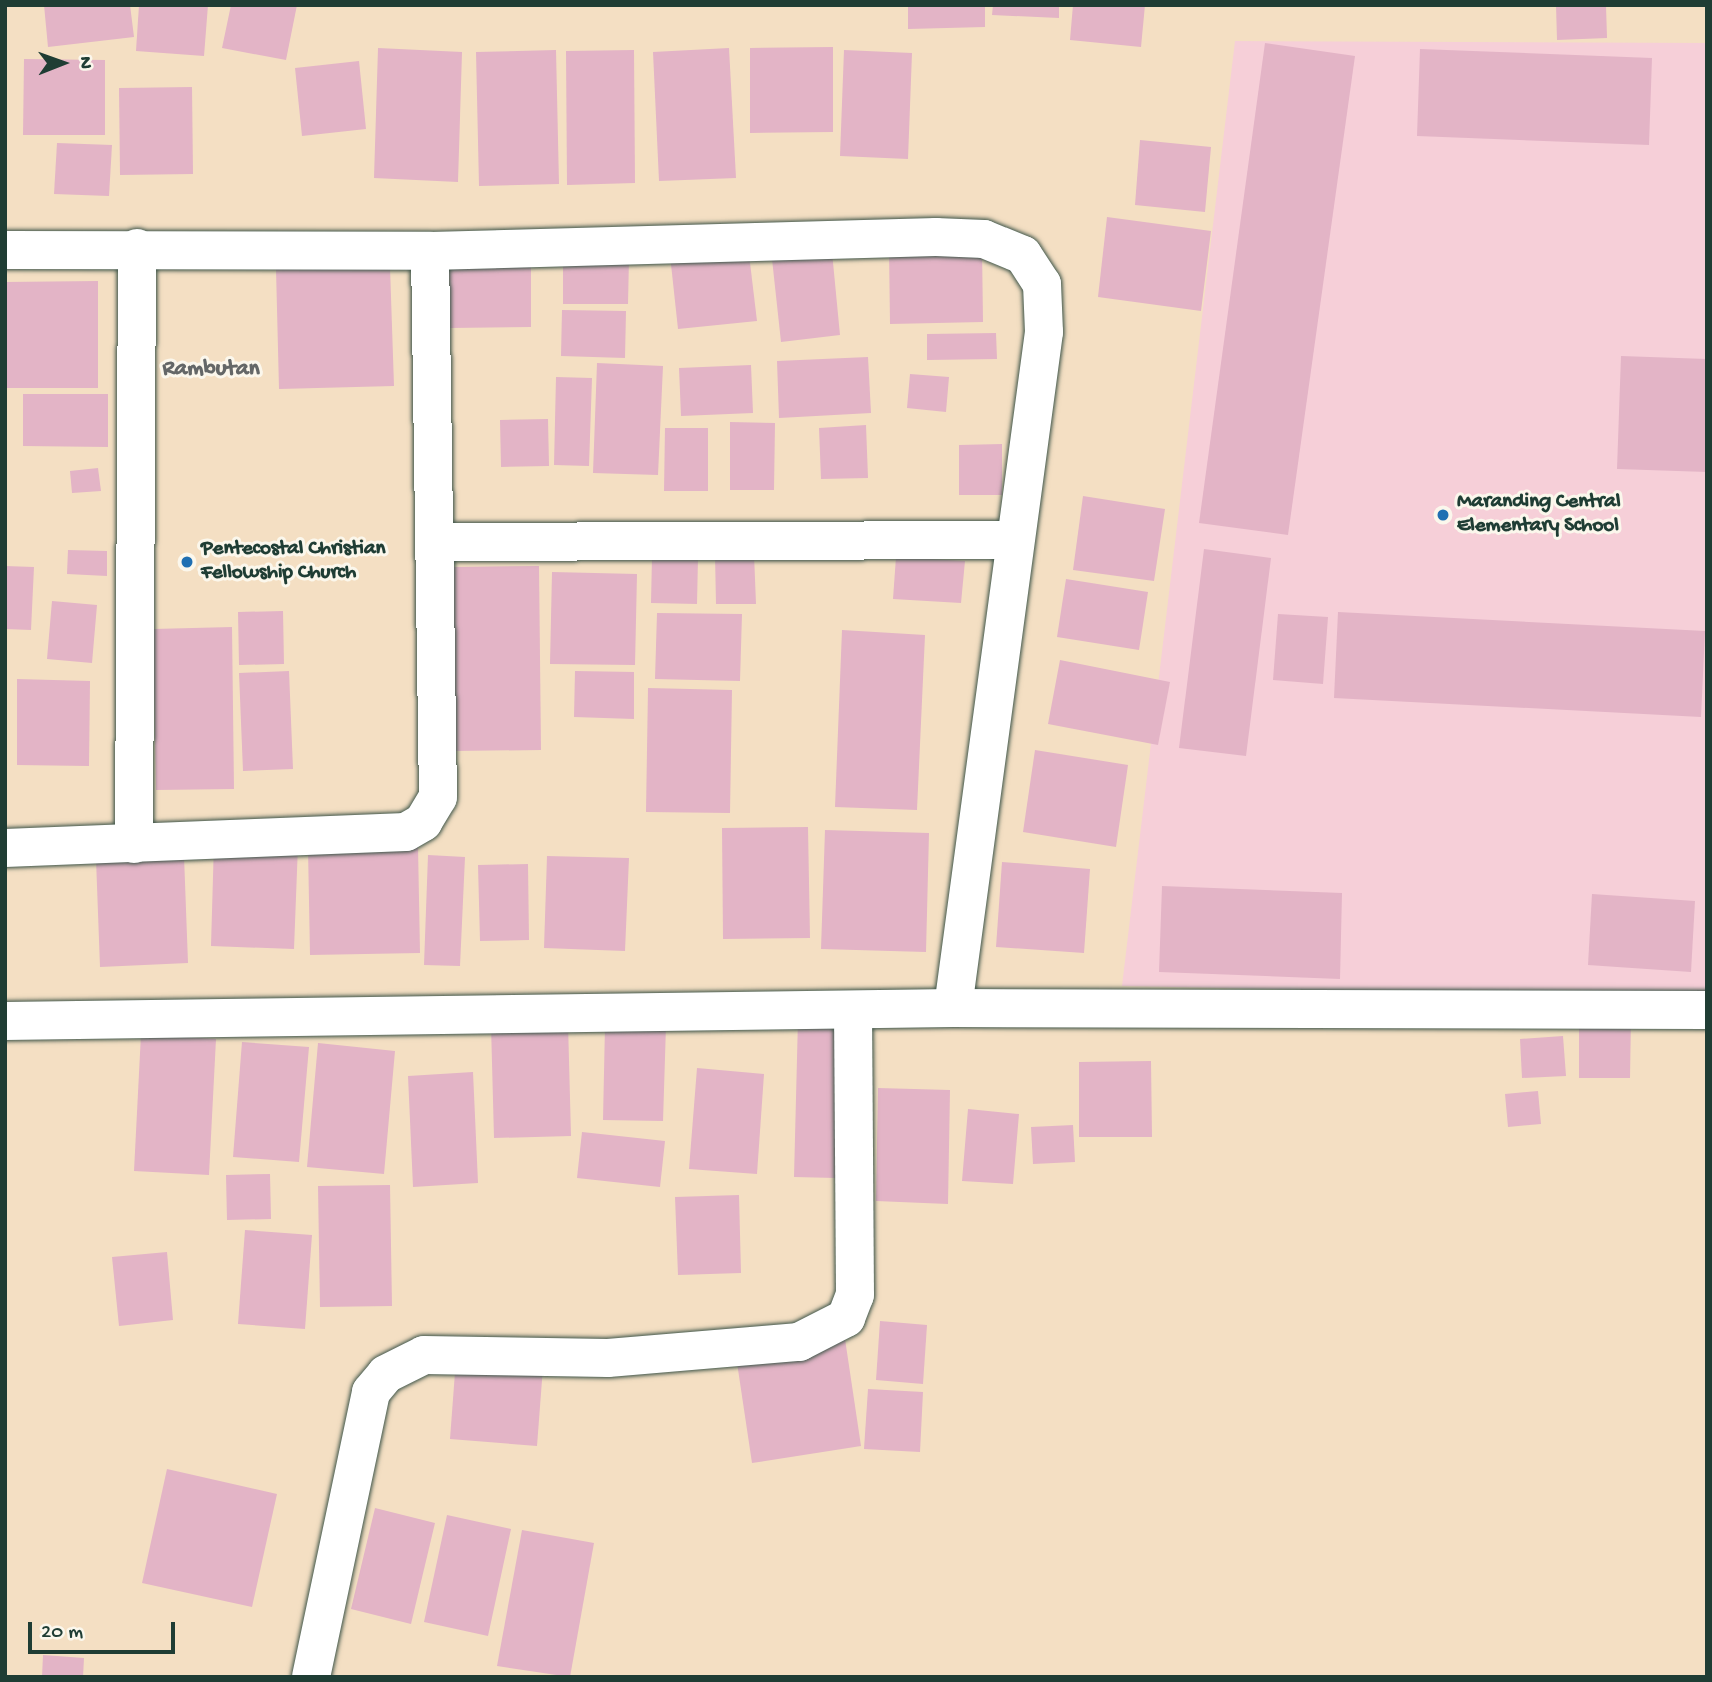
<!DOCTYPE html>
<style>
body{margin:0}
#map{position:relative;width:1712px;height:1682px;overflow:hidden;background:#f4dfc3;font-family:"Gochi Hand",sans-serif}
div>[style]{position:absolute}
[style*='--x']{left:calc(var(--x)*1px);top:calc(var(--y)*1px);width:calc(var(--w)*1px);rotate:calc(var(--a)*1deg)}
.built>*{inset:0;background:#f6cfd8}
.building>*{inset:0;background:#e3b4c6}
.roads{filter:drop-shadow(0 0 2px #3f5549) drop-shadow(0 0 2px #3f5549)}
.minor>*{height:38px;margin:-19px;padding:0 19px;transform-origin:19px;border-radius:19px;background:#fff}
.dots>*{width:19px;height:19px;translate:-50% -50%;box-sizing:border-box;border:4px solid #fbf7ec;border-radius:50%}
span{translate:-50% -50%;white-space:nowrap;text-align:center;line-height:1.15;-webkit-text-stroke:6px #fbf7ec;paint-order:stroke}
.poi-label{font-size:21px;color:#1f3d34;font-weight:700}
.left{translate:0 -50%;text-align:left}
.neighbourhood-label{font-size:23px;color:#646767;font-weight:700}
.frame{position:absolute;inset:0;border:7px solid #1f3d34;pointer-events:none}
.north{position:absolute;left:28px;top:28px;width:70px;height:70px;-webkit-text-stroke:5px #fbf7ec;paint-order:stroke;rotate:89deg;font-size:19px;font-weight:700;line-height:28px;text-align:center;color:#1f3d34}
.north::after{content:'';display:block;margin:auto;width:24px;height:32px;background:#1f3d34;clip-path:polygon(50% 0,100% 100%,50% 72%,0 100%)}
.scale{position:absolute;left:28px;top:1622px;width:147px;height:32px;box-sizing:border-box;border:4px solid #1f3d34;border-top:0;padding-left:9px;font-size:21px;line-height:24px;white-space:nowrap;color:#1f3d34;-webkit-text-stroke:5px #fbf7ec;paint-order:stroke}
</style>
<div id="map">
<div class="built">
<div style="clip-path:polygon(1235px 41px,1707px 43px,1707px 998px,1122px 986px)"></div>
</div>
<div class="building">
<div style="clip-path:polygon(44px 5px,130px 5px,134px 37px,48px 47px)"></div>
<div style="clip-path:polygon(139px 5px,208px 5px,204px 56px,136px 51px)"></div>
<div style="clip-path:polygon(231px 5px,297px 5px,286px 60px,222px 48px)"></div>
<div style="clip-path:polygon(908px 5px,985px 5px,985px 27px,908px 29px)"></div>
<div style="clip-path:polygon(993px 5px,1059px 5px,1059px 18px,992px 15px)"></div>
<div style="clip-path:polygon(1073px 5px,1145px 5px,1141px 47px,1070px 40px)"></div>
<div style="clip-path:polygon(1556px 5px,1606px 5px,1607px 38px,1557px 40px)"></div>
<div style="clip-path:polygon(1265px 43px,1355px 56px,1288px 535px,1199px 523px)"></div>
<div style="clip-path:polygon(833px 47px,833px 132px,750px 133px,750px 48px)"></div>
<div style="clip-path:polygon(378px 48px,462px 52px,458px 182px,374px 178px)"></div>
<div style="clip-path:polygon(729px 48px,736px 178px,659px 181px,653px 52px)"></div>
<div style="clip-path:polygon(1420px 49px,1652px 58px,1649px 145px,1417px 136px)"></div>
<div style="clip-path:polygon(556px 50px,559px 184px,479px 186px,476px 52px)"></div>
<div style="clip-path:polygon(634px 50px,635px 183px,567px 185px,566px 51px)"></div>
<div style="clip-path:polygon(844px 50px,912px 53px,908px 159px,840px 156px)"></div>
<div style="clip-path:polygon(24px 59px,105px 60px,105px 135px,23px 135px)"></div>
<div style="clip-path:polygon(359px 61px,366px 129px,302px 136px,295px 68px)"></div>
<div style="clip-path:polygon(192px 87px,193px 174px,120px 175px,119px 88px)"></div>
<div style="clip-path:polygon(1140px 140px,1211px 147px,1205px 212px,1135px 205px)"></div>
<div style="clip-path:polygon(57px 143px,112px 145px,109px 196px,54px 194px)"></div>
<div style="clip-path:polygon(1107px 217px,1211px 231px,1201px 311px,1098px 297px)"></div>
<div style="clip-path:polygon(748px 246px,757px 321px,678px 329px,670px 255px)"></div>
<div style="clip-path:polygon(982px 247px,983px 322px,890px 324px,889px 248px)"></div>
<div style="clip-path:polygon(832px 252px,840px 335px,781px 342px,772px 259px)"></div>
<div style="clip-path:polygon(563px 257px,629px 258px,628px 304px,563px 304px)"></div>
<div style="clip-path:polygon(531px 260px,531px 327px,450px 328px,449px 262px)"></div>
<div style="clip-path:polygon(390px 267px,394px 386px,279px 389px,276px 269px)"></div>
<div style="clip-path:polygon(98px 281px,98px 388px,5px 388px,5px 282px)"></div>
<div style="clip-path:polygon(562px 310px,626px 311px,625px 358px,561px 356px)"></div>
<div style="clip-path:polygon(996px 333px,997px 359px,927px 360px,927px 334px)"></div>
<div style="clip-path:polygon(1621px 356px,1707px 359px,1707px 472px,1617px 469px)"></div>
<div style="clip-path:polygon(868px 357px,871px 413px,779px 418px,777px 361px)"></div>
<div style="clip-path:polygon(597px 363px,663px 366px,658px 475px,593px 473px)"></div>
<div style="clip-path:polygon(751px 365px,753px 413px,681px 416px,679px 368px)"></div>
<div style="clip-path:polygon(910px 374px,949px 377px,946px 412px,907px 408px)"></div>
<div style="clip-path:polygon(556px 377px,592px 378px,589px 466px,554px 465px)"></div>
<div style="clip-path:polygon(23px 394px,108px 394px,108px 447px,23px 446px)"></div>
<div style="clip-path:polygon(548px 419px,549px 466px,501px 467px,500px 420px)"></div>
<div style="clip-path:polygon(730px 422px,775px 423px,774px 490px,730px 490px)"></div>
<div style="clip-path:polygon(866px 425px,868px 478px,821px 479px,819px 428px)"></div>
<div style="clip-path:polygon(665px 428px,708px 428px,708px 491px,664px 491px)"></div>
<div style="clip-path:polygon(1002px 444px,1002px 495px,959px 495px,959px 445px)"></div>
<div style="clip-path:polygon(98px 468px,101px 491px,72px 493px,70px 471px)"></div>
<div style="clip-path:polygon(1083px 496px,1165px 509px,1154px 581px,1073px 570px)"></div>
<div style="clip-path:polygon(1204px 549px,1271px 558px,1246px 756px,1179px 748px)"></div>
<div style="clip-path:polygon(68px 550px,107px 551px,107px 576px,67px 574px)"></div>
<div style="clip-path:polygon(754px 554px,756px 604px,716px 604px,715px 555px)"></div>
<div style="clip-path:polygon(652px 557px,698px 558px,697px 604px,651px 603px)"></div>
<div style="clip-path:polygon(896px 557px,965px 561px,961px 603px,893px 599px)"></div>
<div style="clip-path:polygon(5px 566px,34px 567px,31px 630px,5px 629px)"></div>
<div style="clip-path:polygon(539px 566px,541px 750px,453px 751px,451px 567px)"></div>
<div style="clip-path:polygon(552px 572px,637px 574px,635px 665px,550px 664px)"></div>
<div style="clip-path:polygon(1066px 579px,1148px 592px,1139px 650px,1057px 637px)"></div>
<div style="clip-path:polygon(52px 601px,97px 605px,92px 663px,47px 659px)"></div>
<div style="clip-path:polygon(283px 611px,284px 664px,239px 665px,238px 612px)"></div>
<div style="clip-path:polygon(1338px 612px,1705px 631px,1701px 717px,1334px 698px)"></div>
<div style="clip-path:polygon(657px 613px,742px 614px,740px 681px,655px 679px)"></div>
<div style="clip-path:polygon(1278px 614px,1328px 617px,1323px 684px,1273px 680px)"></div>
<div style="clip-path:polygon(232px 627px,234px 789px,156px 790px,153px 629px)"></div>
<div style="clip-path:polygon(842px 630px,925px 635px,917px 810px,835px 807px)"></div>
<div style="clip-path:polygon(1060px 660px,1170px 682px,1158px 745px,1048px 724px)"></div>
<div style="clip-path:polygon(289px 671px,293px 769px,243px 771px,239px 673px)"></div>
<div style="clip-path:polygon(575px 671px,634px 672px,634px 719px,574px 717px)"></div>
<div style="clip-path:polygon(17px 679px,90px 681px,89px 766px,17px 765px)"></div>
<div style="clip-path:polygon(648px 688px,732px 690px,730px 813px,646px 812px)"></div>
<div style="clip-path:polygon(1035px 750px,1128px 765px,1116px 847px,1023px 832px)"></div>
<div style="clip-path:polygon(808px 827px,810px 938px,723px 939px,722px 828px)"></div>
<div style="clip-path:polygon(825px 830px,929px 833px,926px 952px,821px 949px)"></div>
<div style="clip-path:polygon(214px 842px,298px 845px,294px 949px,211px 946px)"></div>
<div style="clip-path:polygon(418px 846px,420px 953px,310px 955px,308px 848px)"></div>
<div style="clip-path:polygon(428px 855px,465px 857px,460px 966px,424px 965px)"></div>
<div style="clip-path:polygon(184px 856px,188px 963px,100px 967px,96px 859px)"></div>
<div style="clip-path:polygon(547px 856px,629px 858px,625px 951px,544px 948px)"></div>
<div style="clip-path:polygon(1002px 862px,1090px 869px,1084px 953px,996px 947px)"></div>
<div style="clip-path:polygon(528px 864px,529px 940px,480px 941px,478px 865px)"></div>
<div style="clip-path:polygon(1162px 886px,1342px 893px,1340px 979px,1159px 972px)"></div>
<div style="clip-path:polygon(1592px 894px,1695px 901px,1691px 972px,1588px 965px)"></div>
<div style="clip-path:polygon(1631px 1016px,1630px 1078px,1579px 1078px,1579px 1017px)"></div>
<div style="clip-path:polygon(798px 1019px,840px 1020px,836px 1178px,794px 1177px)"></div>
<div style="clip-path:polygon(568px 1023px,571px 1136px,494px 1138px,491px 1025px)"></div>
<div style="clip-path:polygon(605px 1025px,666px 1026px,663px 1121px,603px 1120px)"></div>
<div style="clip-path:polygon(141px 1034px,216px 1039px,209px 1175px,134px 1171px)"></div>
<div style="clip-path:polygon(1563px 1036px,1566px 1076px,1522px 1078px,1520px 1039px)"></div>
<div style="clip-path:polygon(242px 1042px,309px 1047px,299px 1162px,233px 1157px)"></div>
<div style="clip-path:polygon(318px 1043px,395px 1051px,384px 1174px,307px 1167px)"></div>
<div style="clip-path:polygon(1151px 1061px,1152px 1137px,1079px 1137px,1079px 1062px)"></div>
<div style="clip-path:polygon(697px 1068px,764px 1074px,757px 1174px,689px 1169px)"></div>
<div style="clip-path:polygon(473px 1072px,478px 1183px,413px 1187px,408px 1076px)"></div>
<div style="clip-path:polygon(878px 1088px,950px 1090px,948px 1204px,876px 1201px)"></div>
<div style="clip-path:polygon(1538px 1091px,1541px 1124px,1508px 1127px,1505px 1094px)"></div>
<div style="clip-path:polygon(968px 1109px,1019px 1114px,1013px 1184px,962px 1181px)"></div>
<div style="clip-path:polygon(1073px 1125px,1075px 1162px,1033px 1164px,1031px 1127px)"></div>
<div style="clip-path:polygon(582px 1132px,665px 1141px,660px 1187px,577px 1178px)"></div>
<div style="clip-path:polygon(270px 1174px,271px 1219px,227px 1220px,226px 1175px)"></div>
<div style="clip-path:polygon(390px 1185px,392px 1306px,320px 1307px,318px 1186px)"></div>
<div style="clip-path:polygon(739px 1195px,741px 1273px,678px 1275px,675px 1197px)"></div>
<div style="clip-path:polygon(245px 1230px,312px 1235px,305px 1329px,238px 1324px)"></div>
<div style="clip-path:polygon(167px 1252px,173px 1320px,119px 1326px,112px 1257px)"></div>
<div style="clip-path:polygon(880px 1321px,927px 1325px,923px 1384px,876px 1380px)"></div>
<div style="clip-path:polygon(845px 1339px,861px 1446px,752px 1463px,736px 1356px)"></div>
<div style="clip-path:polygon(456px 1359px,543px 1367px,537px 1446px,450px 1439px)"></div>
<div style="clip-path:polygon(868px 1389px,923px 1392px,920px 1452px,864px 1449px)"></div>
<div style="clip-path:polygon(167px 1469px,277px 1494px,252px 1607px,142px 1583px)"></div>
<div style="clip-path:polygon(375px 1508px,435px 1523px,411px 1624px,351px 1609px)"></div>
<div style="clip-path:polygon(447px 1515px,511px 1529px,488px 1636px,424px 1622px)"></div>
<div style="clip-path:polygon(522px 1530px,594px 1543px,570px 1677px,497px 1666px)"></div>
<div style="clip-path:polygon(43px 1655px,84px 1658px,83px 1677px,42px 1677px)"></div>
</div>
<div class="roads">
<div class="minor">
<div style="--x:5;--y:250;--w:425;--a:0.1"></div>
<div style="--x:430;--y:251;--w:506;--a:-1.58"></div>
<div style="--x:936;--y:237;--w:48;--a:2.4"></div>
<div style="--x:984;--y:239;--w:42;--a:22.3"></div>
<div style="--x:1023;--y:255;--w:35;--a:57"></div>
<div style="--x:1042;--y:284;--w:48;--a:87.6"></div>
<div style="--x:1044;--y:332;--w:682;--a:97.67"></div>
<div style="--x:435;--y:542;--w:577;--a:-0.2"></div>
<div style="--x:134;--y:844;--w:596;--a:-89.71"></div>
<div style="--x:5;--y:848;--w:401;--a:-2.3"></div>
<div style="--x:406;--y:832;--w:20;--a:-30"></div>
<div style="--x:423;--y:822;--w:29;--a:-59"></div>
<div style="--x:438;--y:797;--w:546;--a:-90.84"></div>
<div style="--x:5;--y:1021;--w:948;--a:-0.79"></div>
<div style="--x:953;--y:1008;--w:754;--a:0.15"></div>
<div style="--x:311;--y:1677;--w:291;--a:-78.1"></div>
<div style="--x:371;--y:1392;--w:23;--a:-50"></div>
<div style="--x:386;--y:1374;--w:42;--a:-26.6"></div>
<div style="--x:424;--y:1355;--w:184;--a:0.9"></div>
<div style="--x:608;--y:1358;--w:192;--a:-4.8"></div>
<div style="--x:799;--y:1342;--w:53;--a:-27.1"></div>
<div style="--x:846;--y:1318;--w:25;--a:-69"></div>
<div style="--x:855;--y:1295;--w:282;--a:-90.4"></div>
</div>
</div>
<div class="dots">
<div style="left:1443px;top:515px;background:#1f6fb2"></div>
<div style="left:187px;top:562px;background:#1f6fb2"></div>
</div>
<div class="poi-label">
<span class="left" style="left:1457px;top:515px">Maranding Central<br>Elementary School</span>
<span class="left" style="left:201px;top:562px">Pentecostal Christian<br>Fellowship Church</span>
</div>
<div class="neighbourhood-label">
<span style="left:211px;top:370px">Rambutan</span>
</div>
<div class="frame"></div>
<div class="north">N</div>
<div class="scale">20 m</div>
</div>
